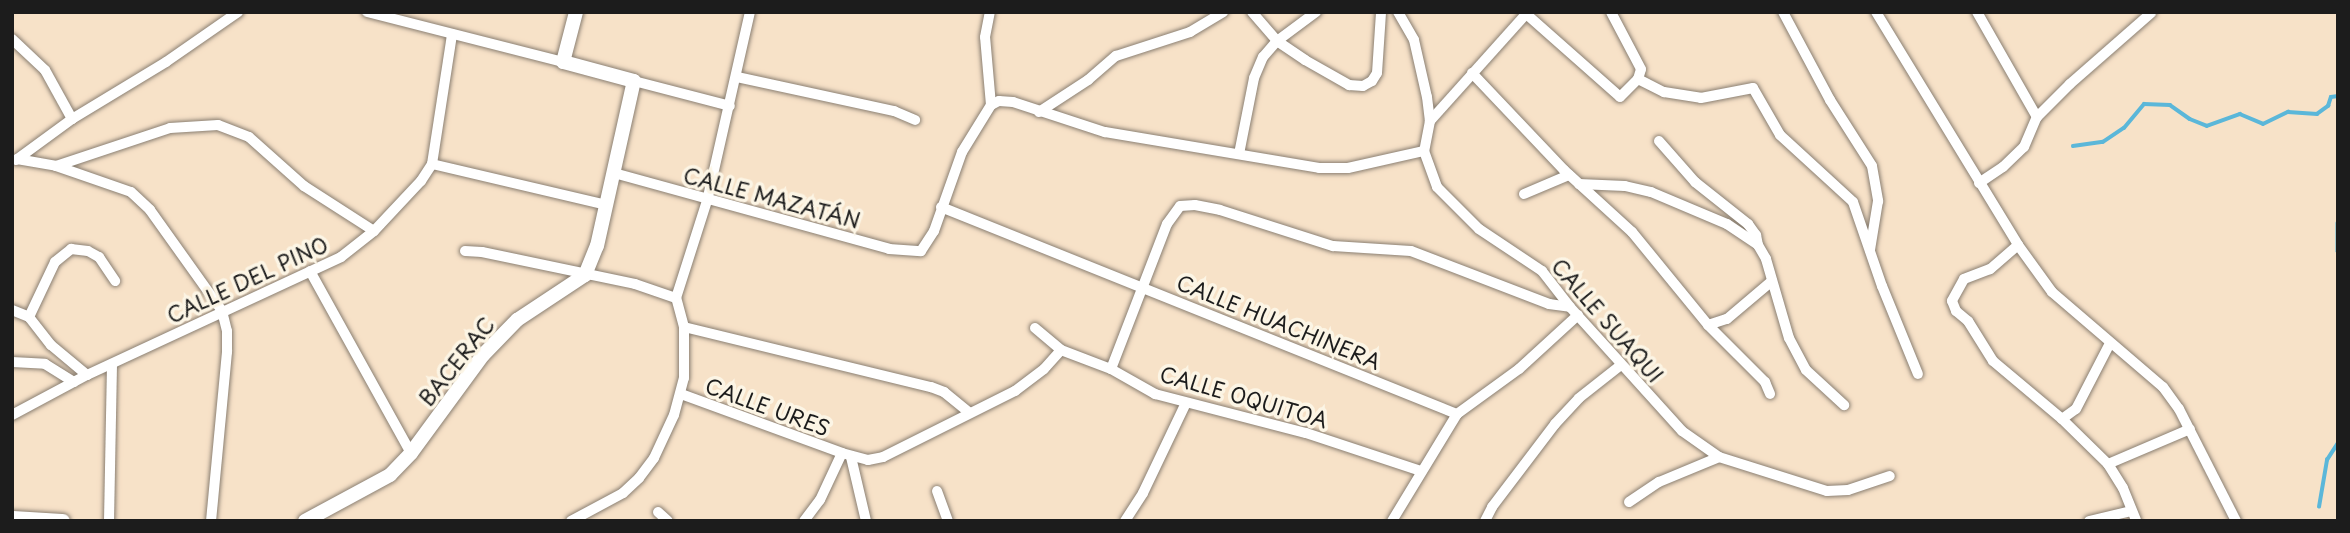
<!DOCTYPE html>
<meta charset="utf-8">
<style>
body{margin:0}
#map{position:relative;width:2350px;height:533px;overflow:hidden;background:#f7e2c8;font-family:"Playpen Sans",sans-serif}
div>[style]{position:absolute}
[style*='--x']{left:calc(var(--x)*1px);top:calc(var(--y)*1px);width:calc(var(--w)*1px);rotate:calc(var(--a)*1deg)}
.stream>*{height:3.5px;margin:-1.75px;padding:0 1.75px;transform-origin:1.75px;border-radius:1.75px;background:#5bb7d9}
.roads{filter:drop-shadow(0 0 2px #8a7f72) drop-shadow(0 0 2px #8a7f72)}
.minor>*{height:10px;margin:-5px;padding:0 5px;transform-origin:5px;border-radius:5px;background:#fff}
.tertiary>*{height:14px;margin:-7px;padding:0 7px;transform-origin:7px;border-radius:7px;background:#fff}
span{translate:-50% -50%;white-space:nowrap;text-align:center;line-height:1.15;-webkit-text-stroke:7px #fcf5e5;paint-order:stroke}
.street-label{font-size:21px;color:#1c1c1c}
.frame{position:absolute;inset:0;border:14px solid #1c1c1c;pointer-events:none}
</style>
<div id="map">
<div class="stream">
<div style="--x:2073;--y:146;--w:30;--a:-8"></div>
<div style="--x:2103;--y:142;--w:25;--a:-34"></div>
<div style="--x:2124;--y:128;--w:31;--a:-50"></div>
<div style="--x:2144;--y:104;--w:26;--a:2"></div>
<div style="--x:2170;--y:105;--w:24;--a:35"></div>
<div style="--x:2190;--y:119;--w:18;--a:22"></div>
<div style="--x:2207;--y:126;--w:35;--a:-20"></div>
<div style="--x:2240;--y:114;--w:25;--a:23"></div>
<div style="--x:2263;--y:124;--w:28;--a:-26"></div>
<div style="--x:2288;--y:112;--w:29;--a:4"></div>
<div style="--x:2317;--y:114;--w:14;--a:-36"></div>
<div style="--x:2328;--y:106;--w:9;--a:-72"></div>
<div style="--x:2331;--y:97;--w:7;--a:-8"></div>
<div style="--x:2338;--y:223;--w:28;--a:90"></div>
<div style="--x:2319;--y:507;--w:48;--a:-80.3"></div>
<div style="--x:2327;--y:460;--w:20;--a:-57"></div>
</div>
<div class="roads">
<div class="minor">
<div style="--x:367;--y:12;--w:202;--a:14.3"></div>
<div style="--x:1252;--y:12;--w:38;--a:49"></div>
<div style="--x:1277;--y:41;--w:34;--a:34"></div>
<div style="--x:1305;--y:60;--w:51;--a:29.6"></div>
<div style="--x:1349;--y:85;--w:14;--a:4"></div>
<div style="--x:1363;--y:86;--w:10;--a:-29"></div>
<div style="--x:1372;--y:81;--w:9;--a:-58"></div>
<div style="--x:1377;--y:73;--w:61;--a:-86.2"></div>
<div style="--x:1398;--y:12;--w:32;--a:60"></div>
<div style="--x:1414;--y:40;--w:58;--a:77.2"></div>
<div style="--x:1427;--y:97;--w:24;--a:83"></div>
<div style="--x:1430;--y:121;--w:31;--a:101"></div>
<div style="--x:1424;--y:151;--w:38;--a:70"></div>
<div style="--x:1437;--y:187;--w:59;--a:45"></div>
<div style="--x:1479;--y:229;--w:76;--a:33.7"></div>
<div style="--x:1542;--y:271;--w:46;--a:52.1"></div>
<div style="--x:1570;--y:307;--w:167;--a:47.9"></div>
<div style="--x:1682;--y:431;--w:45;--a:35.1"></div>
<div style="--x:1719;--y:457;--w:113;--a:17.5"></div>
<div style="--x:1827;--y:491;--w:21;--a:-3"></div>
<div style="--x:1848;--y:490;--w:44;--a:-18.4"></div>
<div style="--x:1524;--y:12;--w:128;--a:41.5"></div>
<div style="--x:1620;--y:97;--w:25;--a:-45"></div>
<div style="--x:1638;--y:79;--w:10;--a:-73"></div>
<div style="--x:1641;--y:69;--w:64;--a:-117.8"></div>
<div style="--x:1783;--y:12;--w:100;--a:61.9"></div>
<div style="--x:1830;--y:100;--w:78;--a:57.5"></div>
<div style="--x:1872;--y:166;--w:36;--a:80"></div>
<div style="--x:1878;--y:201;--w:50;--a:99.3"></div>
<div style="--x:1876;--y:12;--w:273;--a:58.6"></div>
<div style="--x:2018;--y:245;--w:58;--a:54.1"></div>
<div style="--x:2052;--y:292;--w:146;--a:40.6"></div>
<div style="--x:2163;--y:387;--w:27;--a:54"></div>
<div style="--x:2179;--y:409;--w:126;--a:63"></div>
<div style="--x:1977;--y:12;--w:121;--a:60.3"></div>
<div style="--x:12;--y:39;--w:45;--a:43.2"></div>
<div style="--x:45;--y:70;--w:56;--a:61.1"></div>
<div style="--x:1472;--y:73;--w:134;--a:46.5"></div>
<div style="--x:1564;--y:170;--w:92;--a:42.4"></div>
<div style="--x:1632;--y:232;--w:120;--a:50.7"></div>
<div style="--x:1708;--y:325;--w:81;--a:45"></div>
<div style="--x:1765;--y:382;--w:13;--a:67"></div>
<div style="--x:737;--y:77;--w:161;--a:12.2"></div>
<div style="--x:894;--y:111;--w:23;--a:23"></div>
<div style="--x:1638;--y:79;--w:29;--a:27"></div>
<div style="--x:1664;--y:92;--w:37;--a:9"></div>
<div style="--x:1701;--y:98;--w:53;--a:-10.9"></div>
<div style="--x:1753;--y:88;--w:54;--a:60.1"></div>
<div style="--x:1780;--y:135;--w:99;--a:42.5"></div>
<div style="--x:1853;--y:202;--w:89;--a:71"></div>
<div style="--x:1882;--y:286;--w:95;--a:67.8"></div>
<div style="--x:634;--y:81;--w:99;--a:14.6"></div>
<div style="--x:991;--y:105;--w:9;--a:-27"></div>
<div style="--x:999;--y:101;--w:14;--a:4"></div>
<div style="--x:1013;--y:102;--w:97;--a:18.1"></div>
<div style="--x:1105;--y:132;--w:217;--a:9.5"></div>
<div style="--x:1319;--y:168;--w:29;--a:0"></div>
<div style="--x:1348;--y:168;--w:78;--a:-12.6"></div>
<div style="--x:1039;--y:112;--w:59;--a:-33.1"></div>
<div style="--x:1088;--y:80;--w:37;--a:-41"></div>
<div style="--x:1116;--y:56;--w:78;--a:-18"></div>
<div style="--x:1190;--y:32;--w:39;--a:-31"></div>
<div style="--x:1430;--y:121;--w:144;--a:-48.1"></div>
<div style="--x:1659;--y:141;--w:55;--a:48.7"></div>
<div style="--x:1695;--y:182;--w:68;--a:38.4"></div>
<div style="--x:1748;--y:224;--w:14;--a:54"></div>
<div style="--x:1756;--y:235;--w:10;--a:79"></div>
<div style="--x:1239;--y:154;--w:77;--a:-78.8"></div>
<div style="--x:1254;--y:78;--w:23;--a:-67"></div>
<div style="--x:1263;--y:57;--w:21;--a:-49"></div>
<div style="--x:1277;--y:41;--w:49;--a:-36.6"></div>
<div style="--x:17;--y:159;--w:40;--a:10"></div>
<div style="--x:56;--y:166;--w:79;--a:19.1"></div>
<div style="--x:131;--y:192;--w:26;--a:43"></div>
<div style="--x:150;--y:210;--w:124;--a:54.5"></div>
<div style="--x:222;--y:311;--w:21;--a:76"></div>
<div style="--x:227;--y:331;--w:21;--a:90"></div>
<div style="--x:227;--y:352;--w:170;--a:95.4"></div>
<div style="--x:16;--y:160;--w:69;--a:-36.2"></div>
<div style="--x:72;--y:119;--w:110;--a:-31.2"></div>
<div style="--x:166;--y:62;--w:88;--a:-34.8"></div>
<div style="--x:432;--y:164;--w:180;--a:13.2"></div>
<div style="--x:56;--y:166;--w:120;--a:-18.4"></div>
<div style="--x:170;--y:128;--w:48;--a:-3.6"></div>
<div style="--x:218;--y:125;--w:33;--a:21"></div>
<div style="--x:249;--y:137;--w:74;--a:41.7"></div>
<div style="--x:304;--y:186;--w:83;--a:32.7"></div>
<div style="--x:614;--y:173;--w:285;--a:15.4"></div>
<div style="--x:889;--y:249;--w:32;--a:4"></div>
<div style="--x:921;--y:251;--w:24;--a:-57"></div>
<div style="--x:934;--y:231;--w:84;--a:-70.5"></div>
<div style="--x:962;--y:152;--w:55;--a:-58.3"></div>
<div style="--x:991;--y:105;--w:68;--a:-95"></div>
<div style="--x:985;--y:37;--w:25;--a:-79"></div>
<div style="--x:1979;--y:183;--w:29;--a:-34"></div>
<div style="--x:2003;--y:167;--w:29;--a:-44"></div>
<div style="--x:2024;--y:147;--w:33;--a:-67"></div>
<div style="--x:2037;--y:117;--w:47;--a:-45"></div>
<div style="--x:2070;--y:84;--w:108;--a:-41.2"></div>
<div style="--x:1579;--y:184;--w:46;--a:2.5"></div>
<div style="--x:1625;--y:186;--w:27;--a:13"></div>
<div style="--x:1651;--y:192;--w:82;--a:22.8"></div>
<div style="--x:1727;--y:224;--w:37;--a:34"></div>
<div style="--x:1758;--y:245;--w:16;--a:60"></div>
<div style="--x:1766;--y:259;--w:82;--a:73.8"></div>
<div style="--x:1789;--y:338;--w:36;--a:62"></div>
<div style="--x:1806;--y:370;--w:52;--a:42.6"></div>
<div style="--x:1524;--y:194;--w:49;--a:-22.9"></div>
<div style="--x:941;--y:207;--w:556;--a:21.86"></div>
<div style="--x:1457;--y:414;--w:77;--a:-36"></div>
<div style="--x:1519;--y:369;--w:80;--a:-42.5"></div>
<div style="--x:2018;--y:245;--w:37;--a:139"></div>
<div style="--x:1990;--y:269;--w:28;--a:159"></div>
<div style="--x:1964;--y:279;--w:25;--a:119"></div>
<div style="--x:1952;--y:301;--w:11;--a:68"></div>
<div style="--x:1956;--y:311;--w:16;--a:40"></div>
<div style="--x:1968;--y:321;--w:47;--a:58"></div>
<div style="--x:1993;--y:361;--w:90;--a:40"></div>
<div style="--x:2062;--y:419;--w:64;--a:44.4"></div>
<div style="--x:2108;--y:464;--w:28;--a:58"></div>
<div style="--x:2123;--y:488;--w:35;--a:68"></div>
<div style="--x:465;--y:251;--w:17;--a:3"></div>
<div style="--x:482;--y:252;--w:156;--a:11.8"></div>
<div style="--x:635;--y:284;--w:43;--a:18.9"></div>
<div style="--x:310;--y:271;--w:208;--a:61"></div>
<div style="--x:12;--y:310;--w:18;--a:22"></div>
<div style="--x:29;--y:317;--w:36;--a:52"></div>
<div style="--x:51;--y:345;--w:47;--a:39.8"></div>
<div style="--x:29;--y:317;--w:61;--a:-64.7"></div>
<div style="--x:55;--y:262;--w:21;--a:-39"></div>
<div style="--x:71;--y:249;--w:17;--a:7"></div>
<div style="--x:88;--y:251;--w:13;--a:29"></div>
<div style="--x:99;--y:257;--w:29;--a:56"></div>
<div style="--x:1708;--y:325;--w:20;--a:-18"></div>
<div style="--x:1727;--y:319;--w:59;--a:-40.2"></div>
<div style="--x:684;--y:327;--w:254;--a:13.7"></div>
<div style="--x:931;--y:387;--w:14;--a:21"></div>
<div style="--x:944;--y:392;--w:33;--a:39"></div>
<div style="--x:1035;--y:328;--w:34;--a:40"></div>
<div style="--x:12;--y:362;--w:33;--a:3"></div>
<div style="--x:45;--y:364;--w:34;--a:32"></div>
<div style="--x:1111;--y:369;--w:155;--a:-68.9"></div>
<div style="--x:1167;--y:224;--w:22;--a:-54"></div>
<div style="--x:1180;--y:206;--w:15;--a:-4"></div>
<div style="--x:1195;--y:205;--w:25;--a:11"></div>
<div style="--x:1220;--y:210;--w:119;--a:17.7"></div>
<div style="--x:1333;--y:246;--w:78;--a:3.7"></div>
<div style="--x:1411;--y:251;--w:148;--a:21"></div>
<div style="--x:1549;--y:304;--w:21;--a:8"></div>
<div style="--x:681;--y:394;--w:171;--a:20.1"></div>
<div style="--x:12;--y:415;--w:85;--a:-28.1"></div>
<div style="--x:87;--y:375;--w:280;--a:-24.9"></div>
<div style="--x:341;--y:257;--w:42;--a:-38.2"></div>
<div style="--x:374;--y:231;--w:69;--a:-46.8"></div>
<div style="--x:421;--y:181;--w:20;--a:-57"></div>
<div style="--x:432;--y:164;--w:131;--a:-81.2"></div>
<div style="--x:2062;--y:419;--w:17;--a:-36"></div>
<div style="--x:2076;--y:409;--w:74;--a:-62.7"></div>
<div style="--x:851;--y:457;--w:66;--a:76.8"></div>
<div style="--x:2108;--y:464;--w:89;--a:-23.1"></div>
<div style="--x:937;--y:491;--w:32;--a:70"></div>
<div style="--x:1629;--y:502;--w:36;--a:-34"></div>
<div style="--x:1659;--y:482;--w:65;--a:-22.6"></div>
<div style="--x:658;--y:512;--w:13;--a:42"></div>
<div style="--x:109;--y:521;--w:157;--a:-88.9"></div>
<div style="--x:571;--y:521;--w:59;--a:-28.3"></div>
<div style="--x:623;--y:493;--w:22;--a:-43"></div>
<div style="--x:639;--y:478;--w:25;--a:-53"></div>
<div style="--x:654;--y:458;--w:47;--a:-65.1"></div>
<div style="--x:674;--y:415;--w:38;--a:-75"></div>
<div style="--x:684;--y:378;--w:51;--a:-90"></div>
<div style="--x:684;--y:327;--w:30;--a:-105"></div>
<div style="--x:676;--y:298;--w:102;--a:-72.3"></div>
<div style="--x:707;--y:201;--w:194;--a:-77.2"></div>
<div style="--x:804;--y:521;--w:26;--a:-53"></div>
<div style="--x:820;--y:500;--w:52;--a:-64.9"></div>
<div style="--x:842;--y:453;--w:27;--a:15"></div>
<div style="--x:868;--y:460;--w:15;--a:-11"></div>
<div style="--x:883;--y:457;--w:148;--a:-26.6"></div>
<div style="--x:1015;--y:391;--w:36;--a:-37"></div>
<div style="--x:1044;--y:369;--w:25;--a:-48"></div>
<div style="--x:1061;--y:350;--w:53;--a:20.8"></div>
<div style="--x:1111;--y:369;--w:51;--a:29.6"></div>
<div style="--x:1155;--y:394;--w:156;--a:14.5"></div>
<div style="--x:1306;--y:433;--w:121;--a:18.3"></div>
<div style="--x:1125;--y:521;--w:33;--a:-57"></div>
<div style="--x:1143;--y:493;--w:100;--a:-64.5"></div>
<div style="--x:1392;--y:521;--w:125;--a:-58.7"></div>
<div style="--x:1485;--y:521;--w:16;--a:-63"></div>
<div style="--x:1492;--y:507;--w:104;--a:-52.8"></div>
<div style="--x:1555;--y:424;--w:35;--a:-47"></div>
<div style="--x:1579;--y:398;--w:53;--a:-38.2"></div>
<div style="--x:2089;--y:521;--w:43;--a:-13.4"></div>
</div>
<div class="tertiary">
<div style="--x:12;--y:518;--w:51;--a:3.4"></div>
<div style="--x:305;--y:521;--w:97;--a:-28.4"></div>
<div style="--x:390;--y:475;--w:30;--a:-46"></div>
<div style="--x:411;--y:453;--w:122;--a:-53.7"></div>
<div style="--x:483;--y:355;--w:49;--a:-45.8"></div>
<div style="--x:517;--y:320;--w:82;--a:-33.5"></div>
<div style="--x:585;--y:275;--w:31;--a:-68"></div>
<div style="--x:597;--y:246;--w:169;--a:-77.4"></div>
<div style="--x:634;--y:81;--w:73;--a:-165"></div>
<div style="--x:563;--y:62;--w:52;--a:-75.4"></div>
</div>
</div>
<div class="street-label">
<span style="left:772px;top:197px;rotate:15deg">CALLE MAZATÁN</span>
<span style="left:247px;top:279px;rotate:-25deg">CALLE DEL PINO</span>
<span style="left:1608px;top:320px;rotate:49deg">CALLE SUAQUI</span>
<span style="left:1279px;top:321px;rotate:22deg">CALLE HUACHINERA</span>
<span style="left:456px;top:361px;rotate:-51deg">BACERAC</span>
<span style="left:1244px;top:396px;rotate:16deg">CALLE OQUITOA</span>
<span style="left:768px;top:406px;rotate:20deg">CALLE URES</span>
</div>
<div class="frame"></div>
</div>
